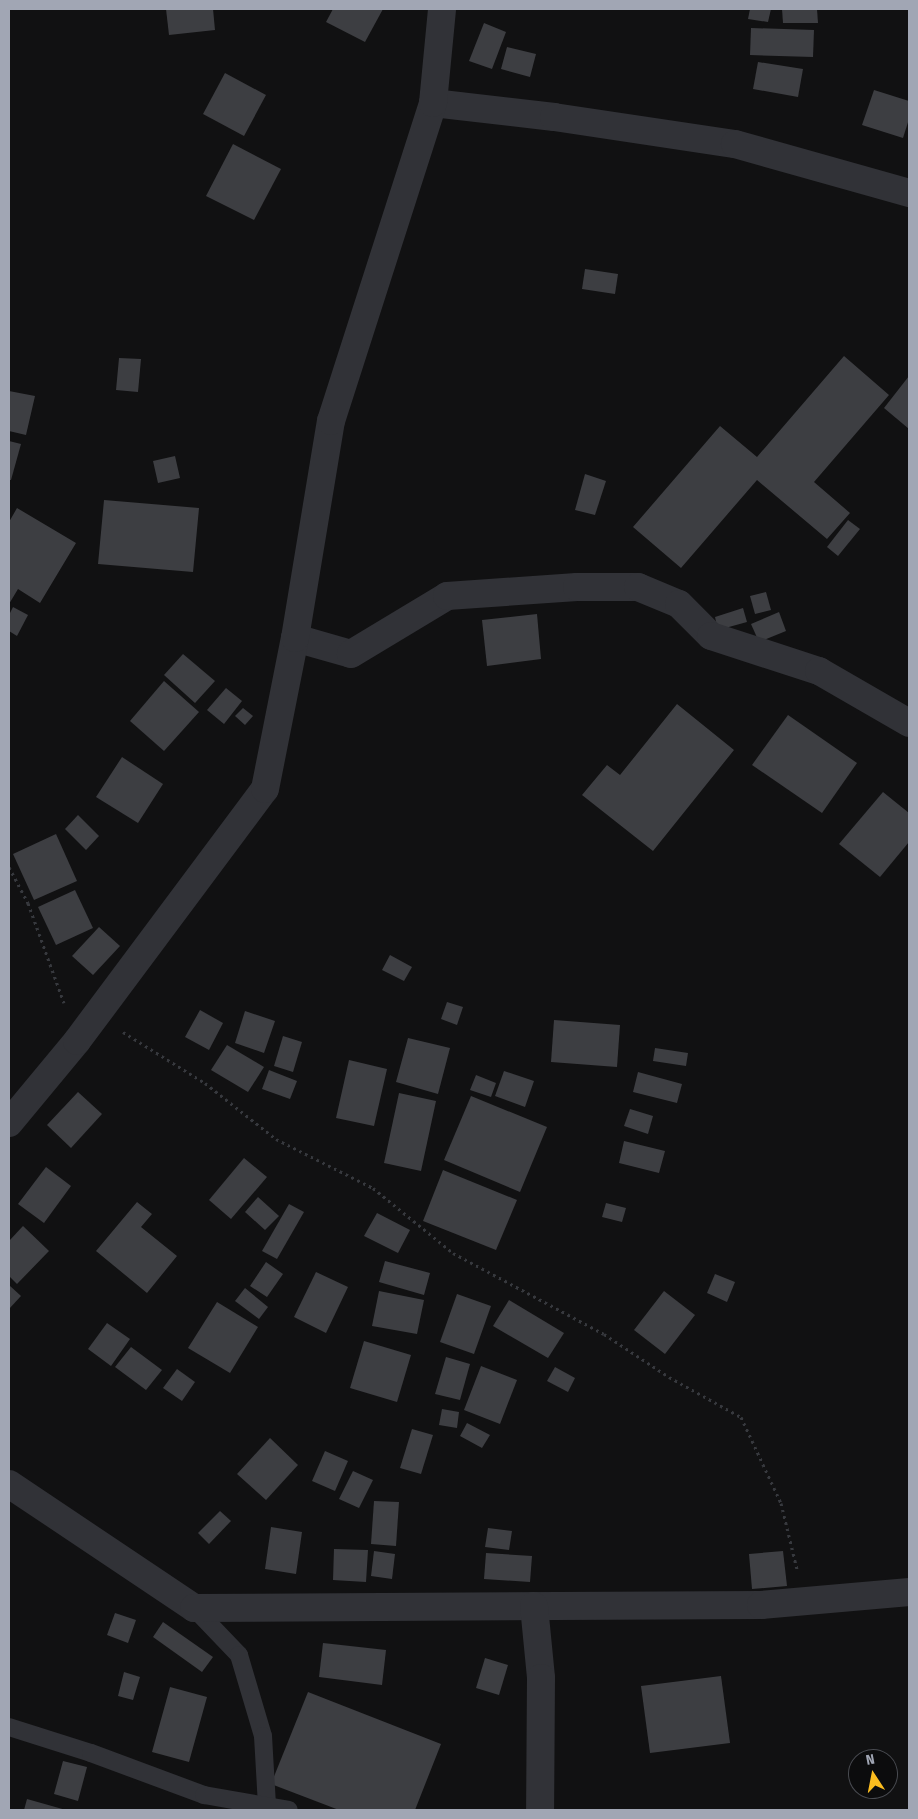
<!DOCTYPE html>
<style>
body{margin:0}
#map{position:relative;width:918px;height:1819px;overflow:hidden;background:#111112;font-family:"Fira Sans Condensed",sans-serif}
div>[style]{position:absolute}
[style*='--x']{left:calc(var(--x)*1px);top:calc(var(--y)*1px);width:calc(var(--w)*1px);rotate:calc(var(--a)*1deg)}
.building>*{inset:0;background:#3d3e42}
.path>*{height:3px;margin-top:-1.5px;transform-origin:0;background:repeating-linear-gradient(90deg,#37393e 0 2.5px,transparent 0 6.5px)}
.service>*{height:18px;margin:-9px;padding:0 9px;transform-origin:9px;border-radius:9px;background:#313237}
.minor>*{height:28px;margin:-14px;padding:0 14px;transform-origin:14px;border-radius:14px;background:#313237}
span{translate:-50% -50%;white-space:nowrap;text-align:center;line-height:1.15;-webkit-text-stroke:4px #0c0c0d;paint-order:stroke}
.frame{position:absolute;inset:0;border:10px solid #a1a6b4;pointer-events:none}
.north{position:absolute;left:848px;top:1749px;width:50px;height:50px;box-sizing:border-box;background:#0c0c0d;border:1px solid #484a50;border-radius:50%;rotate:349deg;font-size:14px;font-weight:700;line-height:20px;text-align:center;color:#a1a6b4}
.north::after{content:'';display:block;margin:auto;width:18px;height:22px;background:#fcbd1f;clip-path:polygon(50% 0,100% 100%,50% 72%,0 100%)}
</style>
<div id="map">
<div class="building">
<div style="clip-path:polygon(166px 9px,213px 9px,215px 30px,169px 35px)"></div>
<div style="clip-path:polygon(333px 9px,383px 9px,365px 42px,326px 22px)"></div>
<div style="clip-path:polygon(750px 9px,771px 9px,768px 22px,748px 19px)"></div>
<div style="clip-path:polygon(782px 9px,817px 9px,818px 23px,783px 23px)"></div>
<div style="clip-path:polygon(484px 23px,506px 32px,492px 69px,469px 61px)"></div>
<div style="clip-path:polygon(751px 28px,814px 30px,813px 57px,750px 55px)"></div>
<div style="clip-path:polygon(507px 47px,536px 54px,530px 77px,501px 69px)"></div>
<div style="clip-path:polygon(758px 62px,803px 69px,798px 97px,753px 89px)"></div>
<div style="clip-path:polygon(225px 73px,266px 95px,244px 136px,203px 114px)"></div>
<div style="clip-path:polygon(874px 90px,909px 101px,909px 119px,903px 138px,862px 125px)"></div>
<div style="clip-path:polygon(233px 144px,281px 169px,254px 220px,206px 196px)"></div>
<div style="clip-path:polygon(585px 269px,618px 274px,615px 294px,582px 289px)"></div>
<div style="clip-path:polygon(844px 356px,889px 395px,814px 482px,850px 513px,827px 539px,757px 480px,681px 568px,633px 527px,720px 426px,757px 457px)"></div>
<div style="clip-path:polygon(119px 358px,141px 359px,138px 392px,116px 390px)"></div>
<div style="clip-path:polygon(909px 376px,909px 429px,884px 408px)"></div>
<div style="clip-path:polygon(9px 391px,35px 396px,26px 435px,9px 431px)"></div>
<div style="clip-path:polygon(9px 441px,21px 444px,11px 480px,9px 480px)"></div>
<div style="clip-path:polygon(175px 456px,180px 478px,158px 483px,153px 461px)"></div>
<div style="clip-path:polygon(585px 474px,606px 481px,595px 515px,575px 510px)"></div>
<div style="clip-path:polygon(104px 500px,199px 508px,193px 572px,98px 564px)"></div>
<div style="clip-path:polygon(17px 508px,76px 543px,40px 603px,18px 589px,9px 604px,9px 522px)"></div>
<div style="clip-path:polygon(848px 520px,860px 529px,838px 556px,827px 547px)"></div>
<div style="clip-path:polygon(766px 592px,771px 610px,755px 614px,750px 596px)"></div>
<div style="clip-path:polygon(13px 607px,28px 615px,17px 636px,9px 631px,9px 615px)"></div>
<div style="clip-path:polygon(743px 608px,747px 622px,718px 630px,715px 617px)"></div>
<div style="clip-path:polygon(779px 612px,786px 631px,759px 642px,751px 624px)"></div>
<div style="clip-path:polygon(537px 614px,541px 659px,487px 666px,482px 620px)"></div>
<div style="clip-path:polygon(183px 654px,215px 681px,195px 703px,164px 675px)"></div>
<div style="clip-path:polygon(164px 681px,199px 712px,164px 751px,130px 721px)"></div>
<div style="clip-path:polygon(226px 688px,242px 701px,224px 724px,207px 710px)"></div>
<div style="clip-path:polygon(677px 704px,734px 750px,653px 851px,582px 795px,607px 765px,620px 775px)"></div>
<div style="clip-path:polygon(243px 708px,253px 716px,245px 725px,235px 716px)"></div>
<div style="clip-path:polygon(788px 715px,857px 763px,822px 813px,752px 765px)"></div>
<div style="clip-path:polygon(122px 757px,163px 784px,138px 823px,96px 797px)"></div>
<div style="clip-path:polygon(883px 792px,909px 813px,909px 842px,880px 877px,839px 844px)"></div>
<div style="clip-path:polygon(78px 815px,99px 836px,86px 850px,65px 829px)"></div>
<div style="clip-path:polygon(56px 834px,77px 881px,34px 900px,13px 854px)"></div>
<div style="clip-path:polygon(75px 890px,93px 928px,56px 945px,38px 907px)"></div>
<div style="clip-path:polygon(99px 927px,120px 946px,93px 975px,72px 956px)"></div>
<div style="clip-path:polygon(390px 955px,412px 967px,404px 981px,382px 970px)"></div>
<div style="clip-path:polygon(447px 1002px,463px 1007px,457px 1025px,441px 1019px)"></div>
<div style="clip-path:polygon(200px 1010px,223px 1023px,209px 1050px,185px 1037px)"></div>
<div style="clip-path:polygon(245px 1011px,275px 1021px,264px 1053px,235px 1043px)"></div>
<div style="clip-path:polygon(554px 1020px,620px 1025px,617px 1067px,551px 1062px)"></div>
<div style="clip-path:polygon(283px 1036px,302px 1042px,293px 1072px,274px 1066px)"></div>
<div style="clip-path:polygon(408px 1038px,450px 1048px,438px 1094px,396px 1082px)"></div>
<div style="clip-path:polygon(227px 1045px,264px 1067px,248px 1092px,211px 1070px)"></div>
<div style="clip-path:polygon(655px 1048px,688px 1053px,686px 1066px,653px 1061px)"></div>
<div style="clip-path:polygon(349px 1060px,387px 1069px,374px 1126px,336px 1118px)"></div>
<div style="clip-path:polygon(269px 1070px,297px 1081px,290px 1099px,262px 1089px)"></div>
<div style="clip-path:polygon(504px 1071px,534px 1081px,525px 1107px,495px 1096px)"></div>
<div style="clip-path:polygon(638px 1072px,682px 1084px,677px 1103px,633px 1092px)"></div>
<div style="clip-path:polygon(476px 1075px,496px 1083px,491px 1097px,470px 1090px)"></div>
<div style="clip-path:polygon(78px 1092px,102px 1114px,71px 1148px,47px 1125px)"></div>
<div style="clip-path:polygon(399px 1093px,436px 1101px,421px 1171px,384px 1163px)"></div>
<div style="clip-path:polygon(471px 1096px,547px 1127px,520px 1192px,444px 1160px)"></div>
<div style="clip-path:polygon(630px 1109px,653px 1116px,648px 1134px,624px 1126px)"></div>
<div style="clip-path:polygon(624px 1141px,665px 1151px,659px 1173px,619px 1163px)"></div>
<div style="clip-path:polygon(244px 1158px,267px 1177px,231px 1219px,209px 1200px)"></div>
<div style="clip-path:polygon(46px 1167px,71px 1186px,44px 1223px,18px 1204px)"></div>
<div style="clip-path:polygon(443px 1170px,517px 1200px,496px 1250px,423px 1221px)"></div>
<div style="clip-path:polygon(258px 1197px,279px 1216px,265px 1230px,245px 1212px)"></div>
<div style="clip-path:polygon(137px 1202px,152px 1214px,141px 1227px,177px 1256px,147px 1293px,96px 1251px)"></div>
<div style="clip-path:polygon(606px 1203px,626px 1208px,622px 1222px,602px 1217px)"></div>
<div style="clip-path:polygon(289px 1204px,304px 1212px,277px 1259px,262px 1251px)"></div>
<div style="clip-path:polygon(377px 1213px,410px 1230px,398px 1253px,364px 1236px)"></div>
<div style="clip-path:polygon(23px 1226px,49px 1251px,17px 1284px,9px 1276px,9px 1241px)"></div>
<div style="clip-path:polygon(385px 1261px,430px 1273px,424px 1295px,379px 1282px)"></div>
<div style="clip-path:polygon(266px 1262px,283px 1274px,267px 1297px,250px 1286px)"></div>
<div style="clip-path:polygon(316px 1272px,348px 1287px,326px 1333px,294px 1317px)"></div>
<div style="clip-path:polygon(715px 1274px,735px 1282px,727px 1302px,707px 1293px)"></div>
<div style="clip-path:polygon(9px 1285px,21px 1296px,9px 1309px)"></div>
<div style="clip-path:polygon(245px 1288px,268px 1307px,259px 1319px,235px 1301px)"></div>
<div style="clip-path:polygon(379px 1291px,424px 1300px,417px 1334px,372px 1326px)"></div>
<div style="clip-path:polygon(664px 1291px,695px 1315px,665px 1354px,634px 1330px)"></div>
<div style="clip-path:polygon(457px 1294px,491px 1306px,474px 1354px,440px 1342px)"></div>
<div style="clip-path:polygon(509px 1300px,564px 1333px,548px 1358px,493px 1326px)"></div>
<div style="clip-path:polygon(217px 1302px,258px 1327px,230px 1373px,188px 1348px)"></div>
<div style="clip-path:polygon(107px 1323px,130px 1339px,111px 1366px,88px 1349px)"></div>
<div style="clip-path:polygon(364px 1341px,411px 1355px,397px 1402px,350px 1388px)"></div>
<div style="clip-path:polygon(131px 1347px,162px 1370px,146px 1390px,115px 1367px)"></div>
<div style="clip-path:polygon(446px 1357px,470px 1364px,460px 1400px,435px 1394px)"></div>
<div style="clip-path:polygon(481px 1366px,517px 1380px,500px 1424px,464px 1410px)"></div>
<div style="clip-path:polygon(555px 1367px,575px 1378px,568px 1392px,547px 1381px)"></div>
<div style="clip-path:polygon(177px 1369px,195px 1382px,182px 1401px,163px 1388px)"></div>
<div style="clip-path:polygon(442px 1409px,459px 1412px,457px 1428px,439px 1425px)"></div>
<div style="clip-path:polygon(467px 1423px,490px 1435px,482px 1448px,460px 1436px)"></div>
<div style="clip-path:polygon(412px 1429px,433px 1435px,421px 1474px,400px 1468px)"></div>
<div style="clip-path:polygon(270px 1438px,298px 1465px,266px 1500px,237px 1474px)"></div>
<div style="clip-path:polygon(325px 1451px,348px 1461px,335px 1491px,312px 1481px)"></div>
<div style="clip-path:polygon(353px 1471px,373px 1480px,359px 1508px,339px 1499px)"></div>
<div style="clip-path:polygon(374px 1501px,399px 1502px,396px 1546px,371px 1544px)"></div>
<div style="clip-path:polygon(220px 1511px,231px 1521px,209px 1544px,198px 1533px)"></div>
<div style="clip-path:polygon(271px 1527px,302px 1532px,296px 1574px,265px 1569px)"></div>
<div style="clip-path:polygon(488px 1528px,512px 1531px,509px 1550px,485px 1547px)"></div>
<div style="clip-path:polygon(334px 1549px,368px 1550px,366px 1582px,333px 1580px)"></div>
<div style="clip-path:polygon(374px 1551px,395px 1554px,392px 1579px,371px 1576px)"></div>
<div style="clip-path:polygon(783px 1551px,787px 1586px,752px 1589px,749px 1554px)"></div>
<div style="clip-path:polygon(486px 1553px,532px 1556px,530px 1582px,484px 1579px)"></div>
<div style="clip-path:polygon(115px 1613px,136px 1620px,128px 1643px,107px 1635px)"></div>
<div style="clip-path:polygon(163px 1622px,213px 1657px,202px 1672px,153px 1637px)"></div>
<div style="clip-path:polygon(323px 1643px,386px 1650px,382px 1685px,319px 1677px)"></div>
<div style="clip-path:polygon(485px 1658px,508px 1665px,499px 1695px,476px 1688px)"></div>
<div style="clip-path:polygon(124px 1672px,140px 1677px,133px 1700px,118px 1696px)"></div>
<div style="clip-path:polygon(721px 1676px,730px 1743px,650px 1753px,641px 1686px)"></div>
<div style="clip-path:polygon(170px 1687px,207px 1697px,189px 1762px,152px 1752px)"></div>
<div style="clip-path:polygon(308px 1692px,441px 1744px,415px 1810px,339px 1810px,271px 1784px)"></div>
<div style="clip-path:polygon(63px 1761px,87px 1767px,78px 1801px,54px 1794px)"></div>
<div style="clip-path:polygon(27px 1799px,66px 1810px,24px 1810px)"></div>
</div>
<div class="path">
<div style="--x:9;--y:867;--w:41;--a:62.2"></div>
<div style="--x:28;--y:903;--w:106;--a:70.2"></div>
<div style="--x:123;--y:1032;--w:97;--a:31.9"></div>
<div style="--x:205;--y:1083;--w:90;--a:38.3"></div>
<div style="--x:276;--y:1139;--w:109;--a:26.8"></div>
<div style="--x:373;--y:1188;--w:103;--a:39.1"></div>
<div style="--x:453;--y:1253;--w:171;--a:28.2"></div>
<div style="--x:604;--y:1334;--w:78;--a:33.5"></div>
<div style="--x:669;--y:1377;--w:82;--a:29.1"></div>
<div style="--x:741;--y:1417;--w:95;--a:65.1"></div>
<div style="--x:781;--y:1503;--w:68;--a:76.4"></div>
</div>
<div class="service">
<div style="--x:194;--y:1608;--w:65;--a:46.2"></div>
<div style="--x:239;--y:1655;--w:84;--a:73.5"></div>
<div style="--x:263;--y:1736;--w:70;--a:86.7"></div>
<div style="--x:9;--y:1727;--w:86;--a:17.6"></div>
<div style="--x:91;--y:1753;--w:121;--a:20.4"></div>
<div style="--x:204;--y:1795;--w:86;--a:10"></div>
</div>
<div class="minor">
<div style="--x:433;--y:103;--w:122;--a:6.6"></div>
<div style="--x:554;--y:117;--w:183;--a:8.5"></div>
<div style="--x:735;--y:144;--w:181;--a:15.7"></div>
<div style="--x:295;--y:638;--w:58;--a:15.9"></div>
<div style="--x:351;--y:654;--w:112;--a:-31.1"></div>
<div style="--x:447;--y:596;--w:130;--a:-4"></div>
<div style="--x:577;--y:587;--w:61;--a:0"></div>
<div style="--x:638;--y:587;--w:44;--a:22.5"></div>
<div style="--x:679;--y:604;--w:45;--a:45"></div>
<div style="--x:711;--y:636;--w:114;--a:18"></div>
<div style="--x:819;--y:671;--w:104;--a:30"></div>
<div style="--x:9;--y:1123;--w:107;--a:-50.3"></div>
<div style="--x:77;--y:1041;--w:314;--a:-53.3"></div>
<div style="--x:265;--y:789;--w:154;--a:-78.8"></div>
<div style="--x:295;--y:638;--w:220;--a:-80.6"></div>
<div style="--x:331;--y:421;--w:334;--a:-72.2"></div>
<div style="--x:433;--y:103;--w:94;--a:-84.5"></div>
<div style="--x:9;--y:1484;--w:223;--a:33.8"></div>
<div style="--x:194;--y:1608;--w:567;--a:-0.3"></div>
<div style="--x:761;--y:1605;--w:149;--a:-5"></div>
<div style="--x:534;--y:1606;--w:72;--a:84.4"></div>
<div style="--x:541;--y:1678;--w:132;--a:90.4"></div>
</div>
<div class="frame"></div>
<div class="north">N</div>
</div>
